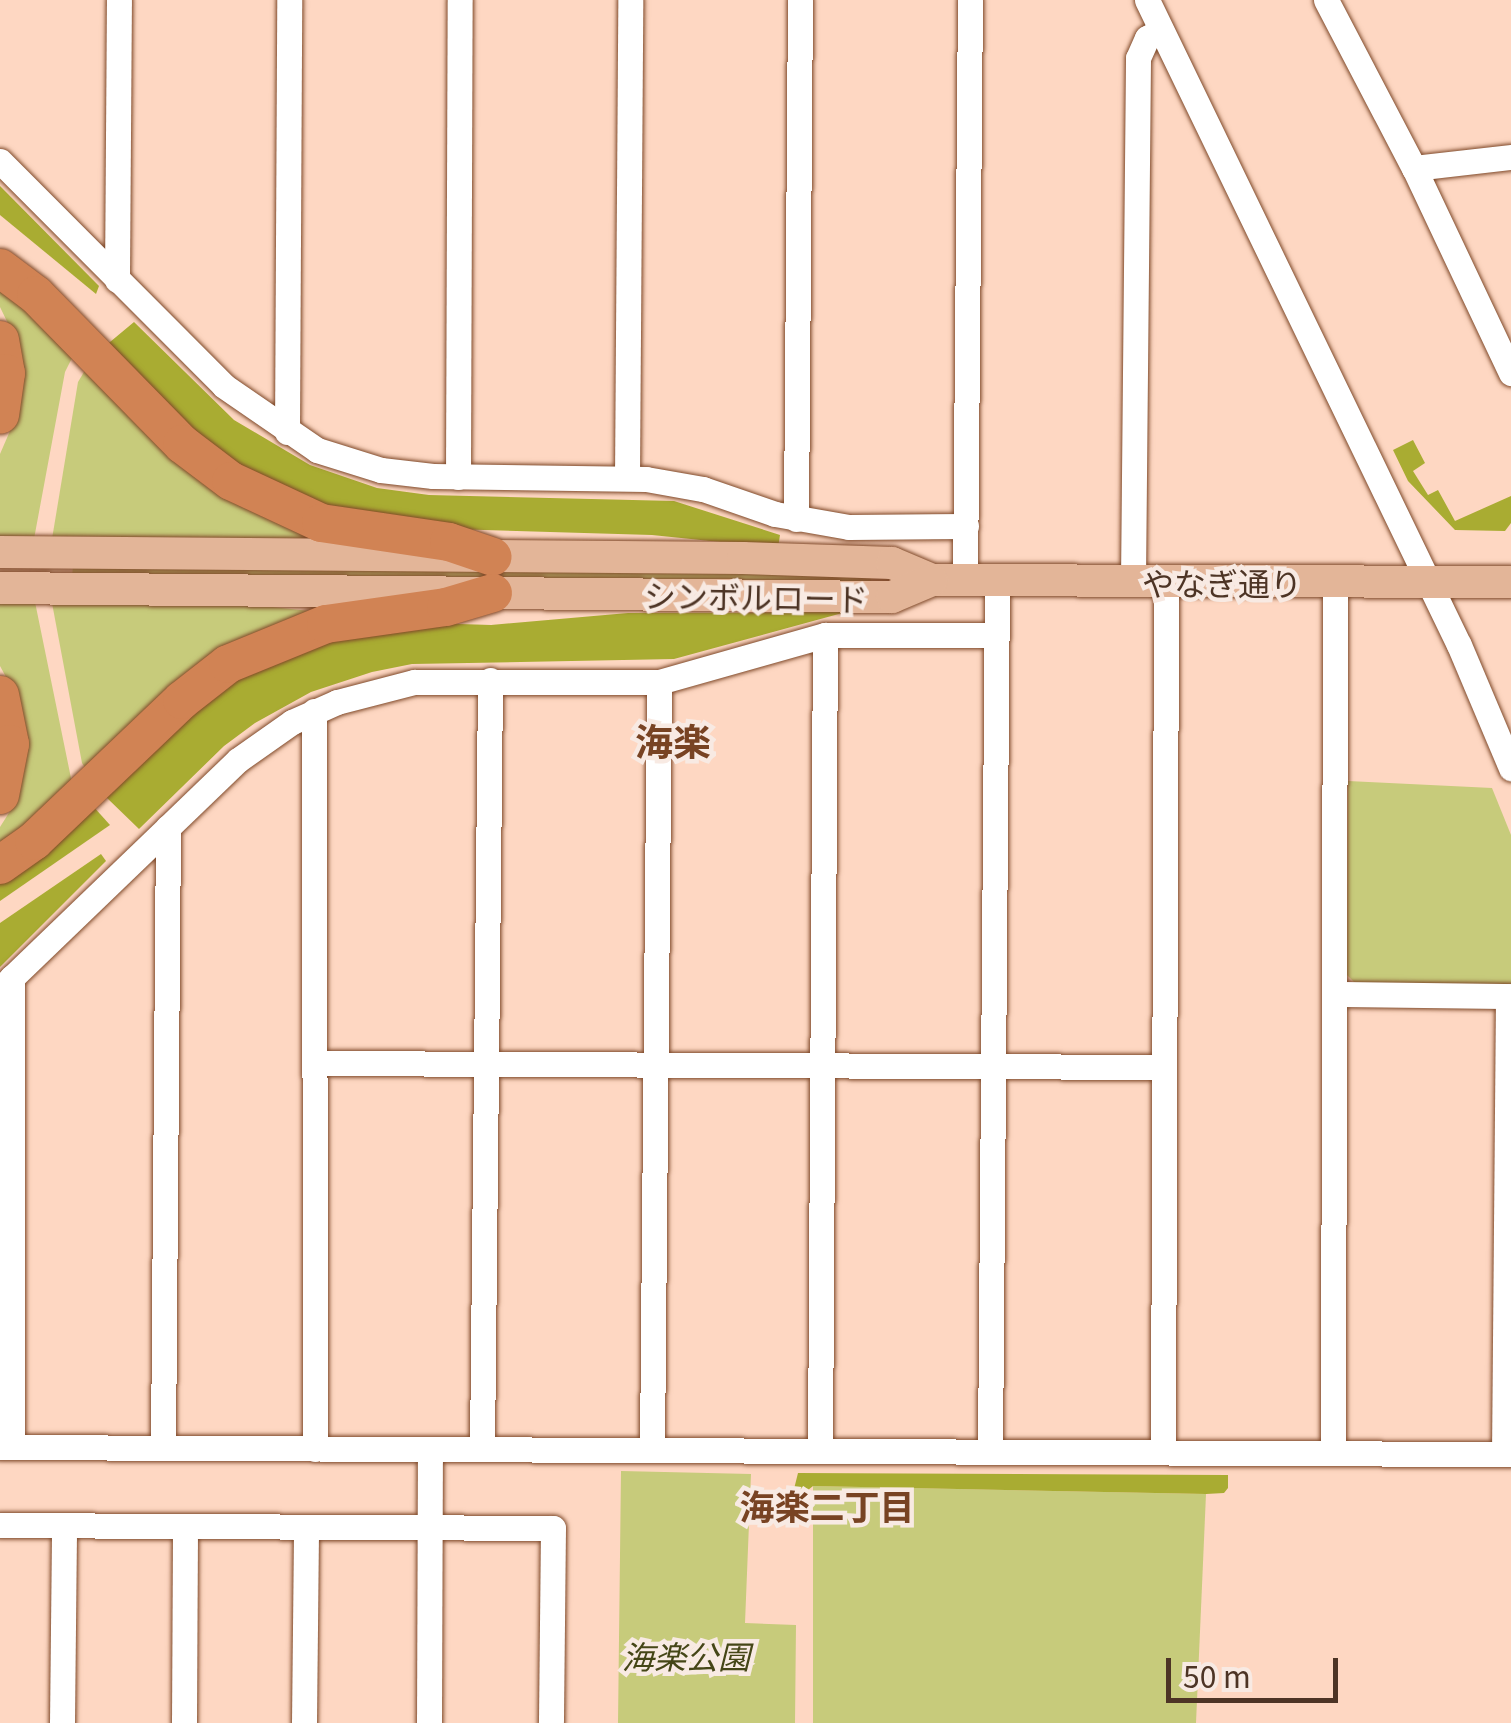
<!DOCTYPE html>
<meta charset="utf-8">
<style>
body{margin:0}
#map{position:relative;width:1511px;height:1723px;overflow:hidden;background:#fed7c2;font-family:Georgia,"Noto Sans JP",serif}
div>[style]{position:absolute}
[style*='--x']{left:calc(var(--x)*1px);top:calc(var(--y)*1px);width:calc(var(--w)*1px);rotate:calc(var(--a)*1deg)}
.green>*{inset:0;background:#c7cb7b}
.forest>*{inset:0;background:#a9ac32}
.roads{filter:drop-shadow(0 0 2px #7f4929) drop-shadow(0 0 2px #7f4929)}
.minor>*{height:25px;margin:-12.5px;padding:0 12.5px;transform-origin:12.5px;border-radius:12.5px;background:#fff}
.major>*{height:32px;margin:-16px;padding:0 16px;transform-origin:16px;border-radius:16px;background:#e3b598}
.highway>*{height:38px;margin:-19px;padding:0 19px;transform-origin:19px;border-radius:19px;background:#d18354}
span{translate:-50% -50%;white-space:nowrap;text-align:center;line-height:1.15;-webkit-text-stroke:9px #f8eae3;paint-order:stroke}
.street-label{font-size:32px;color:#4d3425}
.park-label{font-size:32px;color:#454617;font-style:italic}
.neighbourhood-label{font-size:35px;color:#784323;font-weight:700}
.quarter-label{font-size:38px;color:#784323;font-weight:700}
.scale{position:absolute;left:1166px;top:1658px;width:172px;height:45px;box-sizing:border-box;border:5px solid #4d3425;border-top:0;padding-left:12px;font-size:30px;line-height:35px;white-space:nowrap;color:#4d3425;-webkit-text-stroke:8px #f8eae3;paint-order:stroke}
</style>
<div id="map">
<div class="green">
<div style="clip-path:polygon(0 278px,76px 350px,65px 372px,34px 539px,0 538px,0 454px,16px 417px,15px 338px,0 307px)"></div>
<div style="clip-path:polygon(90px 362px,335px 540px,52px 539px,78px 382px)"></div>
<div style="clip-path:polygon(73px 566px,871px 573px,871px 586px,72px 577px)"></div>
<div style="clip-path:polygon(0 602px,35px 602px,72px 783px,0 854px,0 827px,12px 808px,18px 699px,0 666px)"></div>
<div style="clip-path:polygon(52px 603px,253px 605px,319px 612px,90px 775px,82px 763px)"></div>
<div style="clip-path:polygon(1348px 781px,1492px 788px,1511px 835px,1511px 986px,1357px 985px,1347px 975px)"></div>
<div style="clip-path:polygon(621px 1471px,751px 1474px,745px 1623px,796px 1625px,795px 1723px,618px 1723px)"></div>
<div style="clip-path:polygon(813px 1486px,1206px 1494px,1196px 1723px,813px 1723px)"></div>
</div>
<div class="forest">
<div style="clip-path:polygon(0 186px,99px 286px,96px 294px,0 215px)"></div>
<div style="clip-path:polygon(134px 322px,234px 420px,310px 465px,377px 488px,429px 495px,674px 501px,780px 535px,778px 548px,652px 535px,415px 528px,363px 521px,247px 479px,104px 347px)"></div>
<div style="clip-path:polygon(1413px 440px,1425px 463px,1413px 471px,1428px 495px,1438px 490px,1455px 521px,1511px 496px,1511px 523px,1505px 531px,1455px 530px,1408px 481px,1393px 450px)"></div>
<div style="clip-path:polygon(846px 612px,674px 659px,412px 664px,372px 672px,311px 692px,255px 723px,224px 746px,139px 829px,106px 797px,184px 715px,256px 662px,398px 622px,491px 625px,628px 613px)"></div>
<div style="clip-path:polygon(92px 805px,110px 825px,0 901px,0 879px)"></div>
<div style="clip-path:polygon(101px 854px,106px 861px,0 967px,0 923px)"></div>
<div style="clip-path:polygon(798px 1473px,1228px 1475px,1228px 1488px,1224px 1493px,1206px 1494px,813px 1486px,802px 1495px,793px 1493px)"></div>
</div>
<div class="roads">
<div class="minor">
<div style="--x:1147;--y:0;--w:716;--a:64.19"></div>
<div style="--x:1459;--y:645;--w:134;--a:67.1"></div>
<div style="--x:1326;--y:0;--w:190;--a:62.4"></div>
<div style="--x:1414;--y:168;--w:227;--a:64.7"></div>
<div style="--x:0;--y:161;--w:317;--a:45.1"></div>
<div style="--x:224;--y:386;--w:113;--a:34.5"></div>
<div style="--x:317;--y:450;--w:67;--a:17.4"></div>
<div style="--x:381;--y:470;--w:52;--a:6.6"></div>
<div style="--x:433;--y:476;--w:213;--a:0.8"></div>
<div style="--x:646;--y:479;--w:58;--a:10"></div>
<div style="--x:703;--y:489;--w:76;--a:19.1"></div>
<div style="--x:775;--y:514;--w:75;--a:10"></div>
<div style="--x:849;--y:527;--w:117;--a:-0.5"></div>
<div style="--x:1414;--y:168;--w:98;--a:-6.5"></div>
<div style="--x:117;--y:280;--w:280;--a:-89.6"></div>
<div style="--x:287;--y:432;--w:432;--a:-89.7"></div>
<div style="--x:458;--y:477;--w:477;--a:-89.8"></div>
<div style="--x:627;--y:478;--w:478;--a:-89.6"></div>
<div style="--x:796;--y:519;--w:519;--a:-89.56"></div>
<div style="--x:965;--y:580;--w:580;--a:-89.51"></div>
<div style="--x:1133;--y:581;--w:523;--a:-89.45"></div>
<div style="--x:1138;--y:58;--w:22;--a:-66"></div>
<div style="--x:1147;--y:38;--w:16;--a:-30"></div>
<div style="--x:314;--y:711;--w:738;--a:89.92"></div>
<div style="--x:0;--y:989;--w:330;--a:-43.9"></div>
<div style="--x:238;--y:760;--w:66;--a:-35.1"></div>
<div style="--x:292;--y:722;--w:49;--a:-24"></div>
<div style="--x:337;--y:702;--w:80;--a:-14.6"></div>
<div style="--x:414;--y:682;--w:245;--a:0"></div>
<div style="--x:659;--y:682;--w:173;--a:-15.8"></div>
<div style="--x:825;--y:635;--w:171;--a:0"></div>
<div style="--x:1335;--y:994;--w:176;--a:0.7"></div>
<div style="--x:317;--y:1063;--w:847;--a:0.27"></div>
<div style="--x:0;--y:1447;--w:1511;--a:0.27"></div>
<div style="--x:12;--y:1447;--w:470;--a:-90"></div>
<div style="--x:163;--y:1448;--w:621;--a:-89.54"></div>
<div style="--x:482;--y:1449;--w:769;--a:-89.4"></div>
<div style="--x:652;--y:1450;--w:768;--a:-89.48"></div>
<div style="--x:820;--y:1451;--w:816;--a:-89.65"></div>
<div style="--x:990;--y:1452;--w:872;--a:-89.54"></div>
<div style="--x:1163;--y:1452;--w:870;--a:-89.8"></div>
<div style="--x:1333;--y:1453;--w:870;--a:-89.87"></div>
<div style="--x:1504;--y:1454;--w:458;--a:-89.5"></div>
<div style="--x:0;--y:1525;--w:553;--a:0.31"></div>
<div style="--x:553;--y:1528;--w:195;--a:90.6"></div>
<div style="--x:62;--y:1723;--w:198;--a:-89.4"></div>
<div style="--x:184;--y:1723;--w:197;--a:-89.7"></div>
<div style="--x:304;--y:1723;--w:196;--a:-89.4"></div>
<div style="--x:429;--y:1723;--w:274;--a:-89.8"></div>
</div>
<div class="major">
<div style="--x:0;--y:552;--w:743;--a:0.46"></div>
<div style="--x:743;--y:558;--w:149;--a:1.9"></div>
<div style="--x:892;--y:563;--w:43;--a:23"></div>
<div style="--x:932;--y:580;--w:579;--a:0.2"></div>
<div style="--x:0;--y:588;--w:892;--a:0.58"></div>
<div style="--x:892;--y:597;--w:43;--a:-23"></div>
</div>
<div class="highway">
<div style="--x:0;--y:268;--w:45;--a:36.9"></div>
<div style="--x:36;--y:295;--w:209;--a:45.6"></div>
<div style="--x:182;--y:444;--w:61;--a:37.1"></div>
<div style="--x:231;--y:481;--w:99;--a:25"></div>
<div style="--x:321;--y:523;--w:129;--a:8.4"></div>
<div style="--x:449;--y:542;--w:46;--a:18.8"></div>
<div style="--x:0;--y:340;--w:34;--a:80"></div>
<div style="--x:6;--y:373;--w:42;--a:98.1"></div>
<div style="--x:0;--y:695;--w:50;--a:78.5"></div>
<div style="--x:10;--y:744;--w:52;--a:101.1"></div>
<div style="--x:0;--y:865;--w:42;--a:-35.2"></div>
<div style="--x:34;--y:841;--w:204;--a:-43.6"></div>
<div style="--x:182;--y:700;--w:58;--a:-38"></div>
<div style="--x:228;--y:664;--w:106;--a:-22.2"></div>
<div style="--x:326;--y:624;--w:121;--a:-8.1"></div>
<div style="--x:446;--y:607;--w:49;--a:-16.6"></div>
</div>
</div>
<div class="street-label">
<span style="left:1222px;top:582px">やなぎ通り</span>
<span style="left:756px;top:596px;rotate:1deg">シンボルロード</span>
</div>
<div class="park-label">
<span style="left:686px;top:1655px">海楽公園</span>
</div>
<div class="neighbourhood-label">
<span style="left:827px;top:1505px">海楽二丁目</span>
</div>
<div class="quarter-label">
<span style="left:673px;top:740px">海楽</span>
</div>
<div class="scale">50 m</div>
</div>
